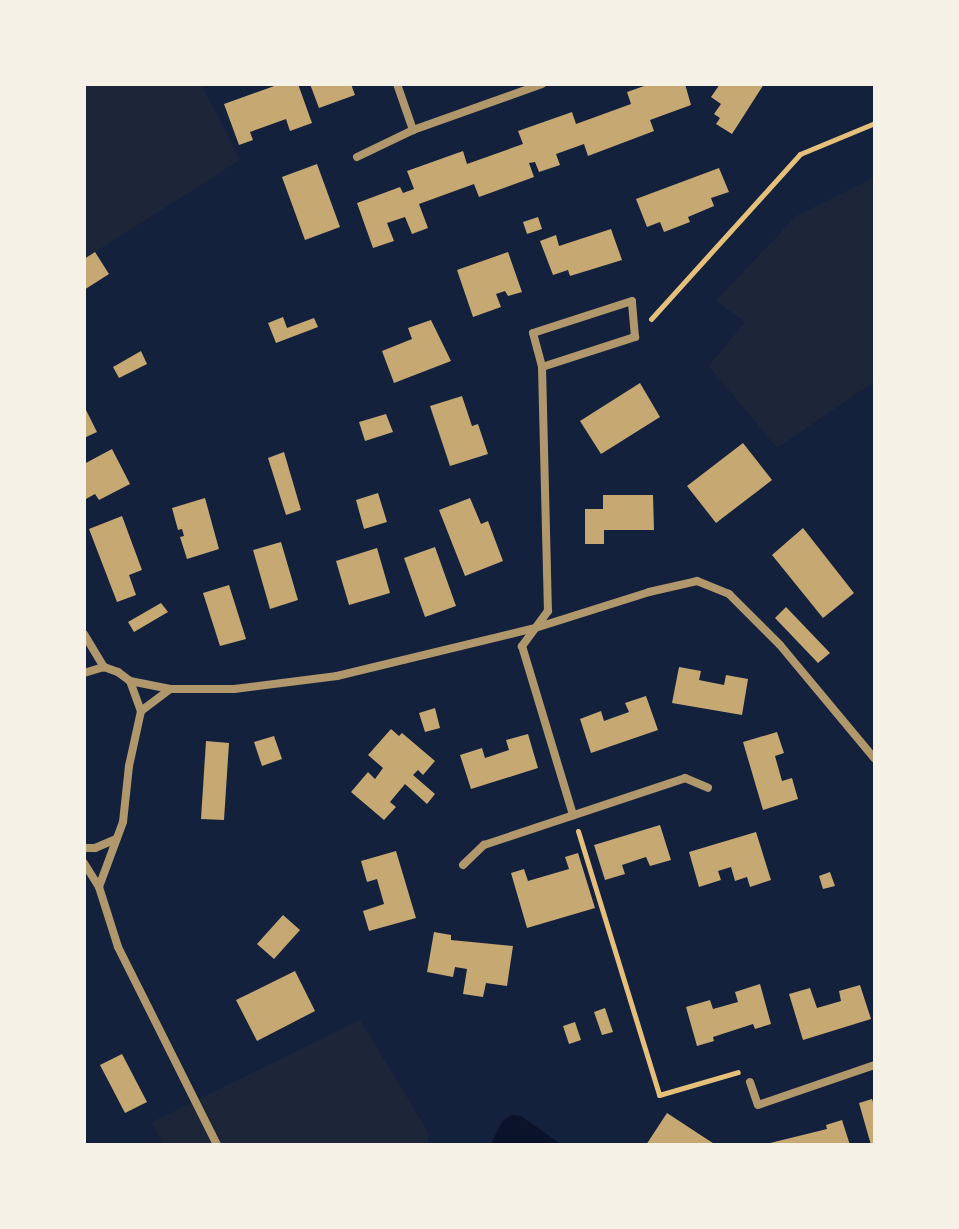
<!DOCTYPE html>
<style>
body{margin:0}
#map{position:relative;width:959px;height:1229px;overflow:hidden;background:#14213d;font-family:Manrope,sans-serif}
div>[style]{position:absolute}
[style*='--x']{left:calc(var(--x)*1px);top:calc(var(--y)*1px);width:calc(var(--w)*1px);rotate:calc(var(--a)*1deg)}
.green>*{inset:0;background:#1d2539}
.water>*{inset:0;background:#0b132b}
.building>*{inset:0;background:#c6a872}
.path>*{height:5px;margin:-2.5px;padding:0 2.5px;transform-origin:2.5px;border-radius:2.5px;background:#e5c07b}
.minor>*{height:8px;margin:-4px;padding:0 4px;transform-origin:4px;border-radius:4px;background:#b1986c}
span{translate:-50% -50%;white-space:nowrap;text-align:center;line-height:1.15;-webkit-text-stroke:8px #f6f1e7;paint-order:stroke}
.frame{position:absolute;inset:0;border:86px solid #f6f1e7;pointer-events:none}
</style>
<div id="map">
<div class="green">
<div style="clip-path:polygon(84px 84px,201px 84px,240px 160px,84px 259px)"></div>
<div style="clip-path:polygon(875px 177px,875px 381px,777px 448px,709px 366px,745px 322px,716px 301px,796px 216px)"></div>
<div style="clip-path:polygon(360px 1020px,428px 1132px,428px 1145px,163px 1145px,152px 1122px)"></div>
</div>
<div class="water">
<div style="clip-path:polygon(511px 1115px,521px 1116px,562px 1145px,490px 1145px,503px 1120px)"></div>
</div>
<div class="building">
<div style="clip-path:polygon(280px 84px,298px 84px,312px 123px,290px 131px,286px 119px,250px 132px,253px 140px,239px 145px,224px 104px)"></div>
<div style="clip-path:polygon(310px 84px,351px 84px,355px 95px,319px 108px)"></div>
<div style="clip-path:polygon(650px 84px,685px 84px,691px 105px,650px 120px,654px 131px,588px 156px,584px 144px,556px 154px,560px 165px,539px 172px,535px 162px,529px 163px,534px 177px,479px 197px,474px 184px,419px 204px,428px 228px,412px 234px,405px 217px,387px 223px,394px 241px,373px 248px,357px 203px,400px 187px,403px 193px,414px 189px,407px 171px,463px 151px,467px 164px,523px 144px,518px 131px,572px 112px,576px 124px,631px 104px,627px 92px)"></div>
<div style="clip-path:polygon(720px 84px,764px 84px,732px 134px,716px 124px,720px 118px,714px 114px,721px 104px,711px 97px)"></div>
<div style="clip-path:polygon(317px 164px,340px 227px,305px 240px,282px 177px)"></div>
<div style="clip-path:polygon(719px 168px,729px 192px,711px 198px,714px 206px,688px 217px,690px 222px,664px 232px,660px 222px,647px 227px,636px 199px)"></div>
<div style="clip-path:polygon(538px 217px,542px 229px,527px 234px,523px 222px)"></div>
<div style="clip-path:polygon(611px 229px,622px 260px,570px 276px,568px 270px,553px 275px,540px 241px,556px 235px,559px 246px)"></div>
<div style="clip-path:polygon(95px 252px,109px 274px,84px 290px,84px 259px)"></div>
<div style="clip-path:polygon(508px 252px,522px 292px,508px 296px,505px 291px,496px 294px,501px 307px,473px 317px,457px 270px)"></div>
<div style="clip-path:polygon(283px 317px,287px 328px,314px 318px,318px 327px,276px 343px,268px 323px)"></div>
<div style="clip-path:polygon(431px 320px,451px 361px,394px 383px,382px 351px,412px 339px,408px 328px)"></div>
<div style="clip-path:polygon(141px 351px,147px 364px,119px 378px,113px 367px)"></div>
<div style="clip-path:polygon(640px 383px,660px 417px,601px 454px,580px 421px)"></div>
<div style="clip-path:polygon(462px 396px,472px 426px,478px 424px,488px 454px,450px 466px,430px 406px)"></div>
<div style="clip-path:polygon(84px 406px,97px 432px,84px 438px)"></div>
<div style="clip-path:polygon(386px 414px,393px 432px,365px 441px,359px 422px)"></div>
<div style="clip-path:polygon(743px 443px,772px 480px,716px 523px,687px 486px)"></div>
<div style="clip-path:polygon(112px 449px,130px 484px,99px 500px,95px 494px,84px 500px,84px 464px)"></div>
<div style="clip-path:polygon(284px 452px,301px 510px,286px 515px,268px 458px)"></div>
<div style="clip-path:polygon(378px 493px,387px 522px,364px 529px,356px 500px)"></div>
<div style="clip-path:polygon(603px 495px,653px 495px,654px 530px,604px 530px,604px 544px,585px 544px,585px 509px,603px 509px)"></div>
<div style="clip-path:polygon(205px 498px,219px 549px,187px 559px,180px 537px,184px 536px,182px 529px,178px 530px,172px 508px)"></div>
<div style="clip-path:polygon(470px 498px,481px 524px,488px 521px,503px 561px,465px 576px,439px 510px)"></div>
<div style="clip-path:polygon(122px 516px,142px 570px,129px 575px,136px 595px,117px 602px,89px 529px)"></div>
<div style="clip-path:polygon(803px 528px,854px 593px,823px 618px,772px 555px)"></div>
<div style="clip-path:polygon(281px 542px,298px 600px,270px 609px,253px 550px)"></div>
<div style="clip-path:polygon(435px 547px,456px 606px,425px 617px,404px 558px)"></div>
<div style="clip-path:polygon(377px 548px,390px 593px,349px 605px,336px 561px)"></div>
<div style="clip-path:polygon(229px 585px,246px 639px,220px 646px,203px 593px)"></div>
<div style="clip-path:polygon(161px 603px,168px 612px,134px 632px,128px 622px)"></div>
<div style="clip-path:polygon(786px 607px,830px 653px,818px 663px,775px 618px)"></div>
<div style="clip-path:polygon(679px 667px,701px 671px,699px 680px,724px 685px,726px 675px,748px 679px,742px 715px,672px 703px)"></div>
<div style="clip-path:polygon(646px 696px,658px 730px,591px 753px,580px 719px,601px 711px,604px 721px,629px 712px,625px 703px)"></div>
<div style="clip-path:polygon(435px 708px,440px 728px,425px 732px,419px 713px)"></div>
<div style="clip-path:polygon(391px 729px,399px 736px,402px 733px,435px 761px,423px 775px,418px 770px,413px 775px,435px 794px,427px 804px,405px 784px,390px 802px,396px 807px,384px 820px,351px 792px,368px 772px,375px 779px,383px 768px,368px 755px)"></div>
<div style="clip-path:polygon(777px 732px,784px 753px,775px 756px,782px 781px,792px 778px,798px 799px,763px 810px,743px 742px)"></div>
<div style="clip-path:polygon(528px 734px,538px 768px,471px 789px,460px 755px,482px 748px,485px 758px,509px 750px,506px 740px)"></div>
<div style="clip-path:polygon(274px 736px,282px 759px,262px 766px,254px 742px)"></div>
<div style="clip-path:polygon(206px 741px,229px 743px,224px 820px,201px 819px)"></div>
<div style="clip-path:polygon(660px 825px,671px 860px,650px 866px,646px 857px,622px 865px,625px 874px,605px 880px,594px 845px)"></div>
<div style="clip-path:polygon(756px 832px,771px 880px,750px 887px,747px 877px,735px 881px,731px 867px,718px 871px,721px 880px,699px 887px,689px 852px)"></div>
<div style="clip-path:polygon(396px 851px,416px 918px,369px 931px,363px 911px,384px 904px,377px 879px,367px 882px,361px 861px)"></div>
<div style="clip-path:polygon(578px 853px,595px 908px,527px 928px,511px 873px,524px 869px,528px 881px,569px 869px,565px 857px)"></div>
<div style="clip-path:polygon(830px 872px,835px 886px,823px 889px,819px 876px)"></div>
<div style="clip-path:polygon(283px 915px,300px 930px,274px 959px,257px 944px)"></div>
<div style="clip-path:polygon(434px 932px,451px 935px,451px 940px,513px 946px,507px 986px,486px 983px,483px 997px,463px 994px,467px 969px,455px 967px,453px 977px,427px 972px)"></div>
<div style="clip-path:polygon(295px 971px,315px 1011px,257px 1041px,236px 1000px)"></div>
<div style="clip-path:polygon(760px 984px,771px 1024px,755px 1029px,753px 1024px,713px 1037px,714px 1041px,697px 1046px,686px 1007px,710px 1000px,713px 1009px,738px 1002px,735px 992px)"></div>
<div style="clip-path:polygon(860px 985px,871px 1019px,803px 1040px,789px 994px,810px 988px,817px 1008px,841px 1001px,839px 991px)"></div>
<div style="clip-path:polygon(605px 1008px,613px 1032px,602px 1035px,594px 1012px)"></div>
<div style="clip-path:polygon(575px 1022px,581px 1040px,569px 1044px,563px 1026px)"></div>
<div style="clip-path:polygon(122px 1054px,147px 1102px,125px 1113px,100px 1065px)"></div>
<div style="clip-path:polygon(872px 1099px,875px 1109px,875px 1145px,871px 1145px,859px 1103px)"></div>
<div style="clip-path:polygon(667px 1113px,702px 1136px,716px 1145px,646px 1145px)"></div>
<div style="clip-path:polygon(842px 1120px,850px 1145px,762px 1145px,827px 1129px,826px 1125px)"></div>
</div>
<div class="path">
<div style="--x:651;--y:319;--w:222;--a:-47.9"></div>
<div style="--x:800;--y:154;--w:81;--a:-22.5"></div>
<div style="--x:578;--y:831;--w:276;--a:72.9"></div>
<div style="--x:659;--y:1095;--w:82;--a:-16.2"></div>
</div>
<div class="minor">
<div style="--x:397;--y:84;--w:49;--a:70.8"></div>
<div style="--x:413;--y:130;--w:137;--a:-19.6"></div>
<div style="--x:357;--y:157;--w:62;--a:-25.7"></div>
<div style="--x:542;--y:367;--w:98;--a:-17.9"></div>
<div style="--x:635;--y:337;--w:36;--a:-95"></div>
<div style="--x:632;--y:301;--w:104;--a:162.1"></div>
<div style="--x:533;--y:333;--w:35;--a:75"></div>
<div style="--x:542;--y:367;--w:244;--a:88.6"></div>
<div style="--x:548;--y:611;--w:44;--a:126.6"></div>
<div style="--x:522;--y:646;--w:177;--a:73.2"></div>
<div style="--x:84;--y:634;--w:39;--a:59"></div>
<div style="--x:84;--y:673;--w:21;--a:-17"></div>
<div style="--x:104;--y:667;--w:15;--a:20"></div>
<div style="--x:118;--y:672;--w:15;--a:37"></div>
<div style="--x:130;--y:681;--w:32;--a:70"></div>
<div style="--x:141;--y:711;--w:56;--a:102.3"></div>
<div style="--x:129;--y:766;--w:56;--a:96.1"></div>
<div style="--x:123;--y:822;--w:69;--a:110.3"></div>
<div style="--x:130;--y:681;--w:41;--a:11.3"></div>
<div style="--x:170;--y:689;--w:64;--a:0"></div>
<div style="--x:234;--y:689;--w:104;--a:-7.2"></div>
<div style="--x:337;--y:676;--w:201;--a:-13.6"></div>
<div style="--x:532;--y:629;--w:123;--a:-17.5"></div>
<div style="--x:649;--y:592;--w:49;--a:-12.9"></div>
<div style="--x:697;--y:581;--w:35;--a:22"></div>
<div style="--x:729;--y:594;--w:72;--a:45"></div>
<div style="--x:780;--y:645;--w:148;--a:50.2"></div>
<div style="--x:141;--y:711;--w:36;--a:-37"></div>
<div style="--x:84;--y:848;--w:11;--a:0"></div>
<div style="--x:95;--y:848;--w:23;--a:-23"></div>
<div style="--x:84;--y:863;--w:28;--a:58"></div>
<div style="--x:99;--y:887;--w:63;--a:72.4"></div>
<div style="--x:118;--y:947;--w:221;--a:63.4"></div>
<div style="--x:463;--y:865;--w:29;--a:-44"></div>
<div style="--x:484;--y:845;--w:212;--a:-18.4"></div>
<div style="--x:685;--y:778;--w:25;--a:23"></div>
<div style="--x:750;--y:1082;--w:24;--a:71"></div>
<div style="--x:758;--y:1105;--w:124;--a:-18.9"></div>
</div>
<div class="frame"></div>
</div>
